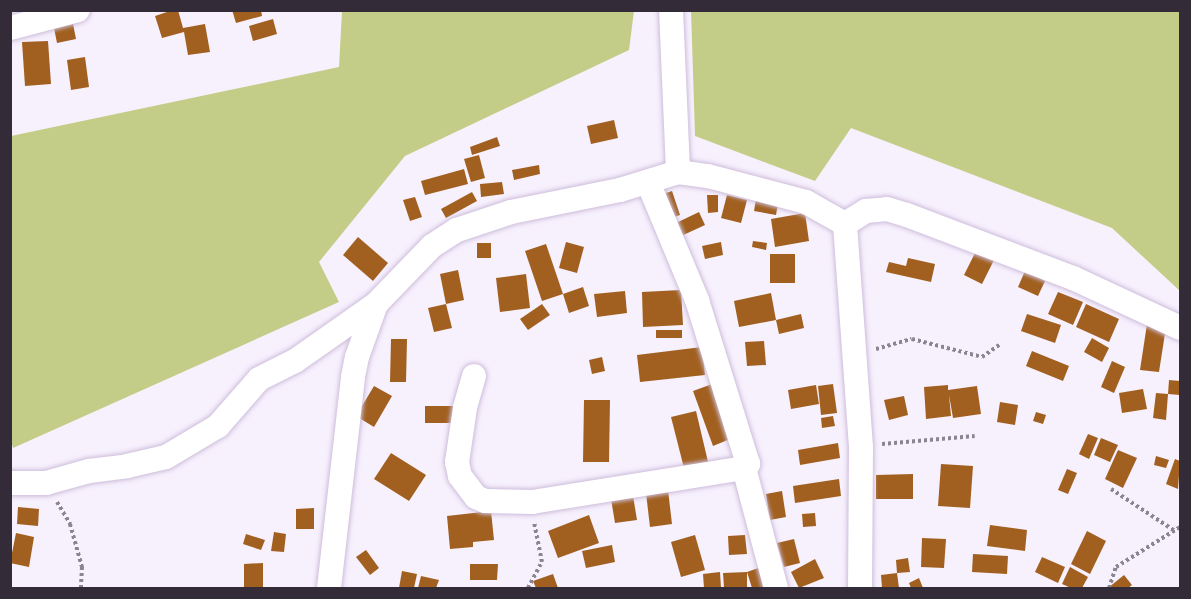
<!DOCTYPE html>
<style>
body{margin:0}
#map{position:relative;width:1191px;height:599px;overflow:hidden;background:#f7f0fd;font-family:"Asap Condensed",sans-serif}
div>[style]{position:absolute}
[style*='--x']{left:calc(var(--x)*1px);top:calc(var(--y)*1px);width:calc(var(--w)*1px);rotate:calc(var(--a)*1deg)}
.green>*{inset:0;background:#c4cd87}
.building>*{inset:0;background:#a1601f}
.path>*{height:4px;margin-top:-2px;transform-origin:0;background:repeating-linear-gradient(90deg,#8b8491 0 3px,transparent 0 6px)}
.roads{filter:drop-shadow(0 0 2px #cdbddb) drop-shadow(0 0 2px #cdbddb)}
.street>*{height:24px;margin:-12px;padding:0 12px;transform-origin:12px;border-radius:12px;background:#fff}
span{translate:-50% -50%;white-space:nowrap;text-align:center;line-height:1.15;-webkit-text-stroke:6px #f7f0fd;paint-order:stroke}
.frame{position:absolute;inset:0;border:12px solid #332c38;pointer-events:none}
</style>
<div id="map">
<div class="green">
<div style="clip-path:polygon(342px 11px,634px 11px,629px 50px,405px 156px,319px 262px,339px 302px,13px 448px,10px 437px,11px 136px,339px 67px)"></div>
<div style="clip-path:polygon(691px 11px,1180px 11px,1180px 291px,1112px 228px,851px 128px,815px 181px,695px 136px)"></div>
</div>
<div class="building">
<div style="clip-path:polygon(173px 10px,178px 10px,183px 28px,205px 24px,210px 52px,188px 55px,184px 32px,162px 38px,155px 16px)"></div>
<div style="clip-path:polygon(232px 10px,261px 10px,262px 16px,236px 23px)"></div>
<div style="clip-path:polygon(273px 19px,277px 34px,253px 41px,249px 26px)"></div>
<div style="clip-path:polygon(73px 24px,76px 39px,57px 43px,54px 28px)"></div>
<div style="clip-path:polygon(48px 41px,51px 84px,25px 86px,22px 42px)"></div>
<div style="clip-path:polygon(85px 57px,89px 87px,71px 90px,67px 60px)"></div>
<div style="clip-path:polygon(614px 120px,618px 138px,591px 144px,587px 126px)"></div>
<div style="clip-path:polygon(497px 137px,500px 146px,472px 155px,470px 147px)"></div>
<div style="clip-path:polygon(479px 155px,485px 178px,471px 182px,464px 159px)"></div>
<div style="clip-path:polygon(539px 165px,540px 174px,514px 180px,512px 170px)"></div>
<div style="clip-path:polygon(464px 169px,468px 184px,425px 195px,421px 181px)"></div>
<div style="clip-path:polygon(502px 182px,504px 194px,481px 197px,480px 184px)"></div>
<div style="clip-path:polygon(672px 191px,680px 215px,668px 219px,660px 195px)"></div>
<div style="clip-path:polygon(472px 192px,477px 201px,446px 218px,441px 209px)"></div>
<div style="clip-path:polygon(757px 194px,779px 198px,776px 215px,754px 211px)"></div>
<div style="clip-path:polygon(707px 195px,718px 195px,718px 212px,708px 213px)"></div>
<div style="clip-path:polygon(727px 195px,747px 200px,741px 223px,721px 218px)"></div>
<div style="clip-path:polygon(415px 197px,422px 217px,410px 221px,403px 200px)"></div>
<div style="clip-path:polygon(699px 212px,705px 225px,679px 237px,674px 224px)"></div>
<div style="clip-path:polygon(805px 213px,809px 241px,775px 247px,771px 219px)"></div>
<div style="clip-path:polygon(358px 237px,388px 263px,373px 281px,343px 255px)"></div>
<div style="clip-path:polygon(753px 241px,767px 243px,766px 250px,752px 247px)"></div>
<div style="clip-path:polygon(566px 242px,584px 247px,577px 273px,559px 268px)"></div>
<div style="clip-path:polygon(721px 242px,723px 255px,705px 259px,702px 246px)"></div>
<div style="clip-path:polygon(477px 243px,491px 243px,491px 258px,477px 258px)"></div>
<div style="clip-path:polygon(546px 244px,563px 294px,542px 301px,525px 251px)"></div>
<div style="clip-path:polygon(977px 249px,995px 258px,982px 284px,964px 275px)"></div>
<div style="clip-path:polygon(770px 254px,795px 254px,795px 283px,770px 283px)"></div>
<div style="clip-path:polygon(908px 258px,935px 264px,931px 282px,886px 272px,889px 262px,906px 266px)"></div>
<div style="clip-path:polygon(458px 270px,464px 300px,446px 304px,440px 274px)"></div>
<div style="clip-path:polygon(1025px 271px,1045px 281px,1038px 296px,1018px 287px)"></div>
<div style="clip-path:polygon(526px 274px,530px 308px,500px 312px,496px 278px)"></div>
<div style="clip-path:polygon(583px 287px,589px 306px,569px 313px,563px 294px)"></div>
<div style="clip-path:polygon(681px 290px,683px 325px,643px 327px,642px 292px)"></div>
<div style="clip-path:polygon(625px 291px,627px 313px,597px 317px,594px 294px)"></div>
<div style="clip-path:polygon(1058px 292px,1083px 302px,1073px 325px,1048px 314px)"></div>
<div style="clip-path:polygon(771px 293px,776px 320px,739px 327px,734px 301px)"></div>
<div style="clip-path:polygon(446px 304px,452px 328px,434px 332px,428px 308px)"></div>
<div style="clip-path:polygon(542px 304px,550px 315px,528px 330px,520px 319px)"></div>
<div style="clip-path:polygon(1086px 304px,1119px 319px,1109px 342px,1076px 327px)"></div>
<div style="clip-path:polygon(801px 314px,804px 328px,779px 334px,776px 320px)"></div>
<div style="clip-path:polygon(1027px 314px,1061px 325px,1055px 343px,1021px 331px)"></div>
<div style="clip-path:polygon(1147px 324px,1166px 327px,1159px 372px,1140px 370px)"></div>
<div style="clip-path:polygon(656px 330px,682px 330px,682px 338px,656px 338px)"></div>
<div style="clip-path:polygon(1092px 338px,1109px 348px,1102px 362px,1084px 352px)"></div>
<div style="clip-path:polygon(391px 339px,407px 339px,406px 382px,390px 382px)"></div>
<div style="clip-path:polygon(764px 341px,766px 365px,747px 366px,745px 342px)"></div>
<div style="clip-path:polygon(702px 347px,705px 375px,640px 382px,637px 355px)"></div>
<div style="clip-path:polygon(1032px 351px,1069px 366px,1063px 381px,1026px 366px)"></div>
<div style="clip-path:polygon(602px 357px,605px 371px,592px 374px,589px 360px)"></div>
<div style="clip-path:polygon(1112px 361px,1125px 367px,1114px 393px,1101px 387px)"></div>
<div style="clip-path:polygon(1169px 380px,1180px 381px,1180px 395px,1168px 394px)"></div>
<div style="clip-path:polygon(715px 383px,735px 437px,713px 446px,693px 391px)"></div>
<div style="clip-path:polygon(833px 384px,837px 413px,821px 415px,818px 386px)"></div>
<div style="clip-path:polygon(816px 385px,819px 404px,791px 409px,788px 390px)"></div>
<div style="clip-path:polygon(948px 385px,948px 390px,977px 386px,981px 414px,953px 418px,949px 395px,951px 416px,926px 419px,924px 387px)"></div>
<div style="clip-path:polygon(374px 386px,392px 396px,374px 427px,356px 416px)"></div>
<div style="clip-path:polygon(1143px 389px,1147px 409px,1122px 413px,1119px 393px)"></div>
<div style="clip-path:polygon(1156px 393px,1168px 394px,1166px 420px,1153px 418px)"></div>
<div style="clip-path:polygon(904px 396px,908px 415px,889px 420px,884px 400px)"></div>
<div style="clip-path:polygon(584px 400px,610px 400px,609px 462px,583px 462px)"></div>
<div style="clip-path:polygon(1000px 402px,1018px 405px,1015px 425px,997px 422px)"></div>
<div style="clip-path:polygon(425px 406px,457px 406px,457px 423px,425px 423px)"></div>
<div style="clip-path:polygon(696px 411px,709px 466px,685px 472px,671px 417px)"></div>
<div style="clip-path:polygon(1036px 412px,1046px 415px,1043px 424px,1033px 421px)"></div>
<div style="clip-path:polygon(833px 416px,835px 426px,822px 428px,821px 418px)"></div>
<div style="clip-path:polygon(1088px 434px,1098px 438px,1089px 459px,1079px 454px)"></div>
<div style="clip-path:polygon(1101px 438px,1118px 445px,1110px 462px,1094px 455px)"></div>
<div style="clip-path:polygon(838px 443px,840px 458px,800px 465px,798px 450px)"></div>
<div style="clip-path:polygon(1118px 450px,1137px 458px,1123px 488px,1105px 479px)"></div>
<div style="clip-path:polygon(391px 453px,426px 475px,409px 501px,374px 479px)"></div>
<div style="clip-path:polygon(1156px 456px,1169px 460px,1166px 468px,1154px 465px)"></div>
<div style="clip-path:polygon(1175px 459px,1180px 461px,1178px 489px,1166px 484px)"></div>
<div style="clip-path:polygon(941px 464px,973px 466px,970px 508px,938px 506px)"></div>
<div style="clip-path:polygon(1067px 469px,1077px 473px,1068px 494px,1058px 490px)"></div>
<div style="clip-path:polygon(913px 474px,913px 499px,876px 499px,876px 475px)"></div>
<div style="clip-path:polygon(839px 479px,841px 496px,795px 503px,793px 486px)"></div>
<div style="clip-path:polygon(668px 490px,672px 524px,650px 527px,646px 493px)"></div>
<div style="clip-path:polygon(782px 491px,786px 517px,770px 520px,766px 494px)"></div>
<div style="clip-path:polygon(633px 496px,637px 520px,615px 523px,611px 499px)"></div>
<div style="clip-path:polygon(18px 507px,39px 509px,38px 526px,17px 524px)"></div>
<div style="clip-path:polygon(314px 508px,314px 529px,296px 529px,296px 509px)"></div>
<div style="clip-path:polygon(491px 511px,494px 540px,473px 542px,473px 547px,450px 549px,447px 516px)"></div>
<div style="clip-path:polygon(815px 513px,816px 526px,803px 527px,802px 514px)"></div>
<div style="clip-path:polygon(589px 515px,599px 543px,558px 558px,548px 531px)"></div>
<div style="clip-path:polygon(990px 525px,1027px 530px,1025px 551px,987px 546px)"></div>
<div style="clip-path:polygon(1087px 531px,1106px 541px,1090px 574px,1071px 564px)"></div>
<div style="clip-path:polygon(274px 532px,286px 534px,284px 552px,271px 551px)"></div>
<div style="clip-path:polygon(16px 533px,34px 537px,29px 567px,10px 563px)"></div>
<div style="clip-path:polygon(246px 534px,265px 540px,261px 550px,243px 544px)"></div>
<div style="clip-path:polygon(695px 535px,705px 570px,681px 577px,671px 542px)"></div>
<div style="clip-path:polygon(745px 535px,747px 554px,729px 555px,728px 536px)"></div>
<div style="clip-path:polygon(922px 538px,946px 539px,944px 568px,921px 567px)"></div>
<div style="clip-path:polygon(794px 539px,800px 563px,784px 567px,777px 543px)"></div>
<div style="clip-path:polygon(612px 545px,615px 562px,586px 568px,582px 551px)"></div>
<div style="clip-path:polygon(366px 550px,379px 568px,370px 575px,356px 557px)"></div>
<div style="clip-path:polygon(973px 554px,1008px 556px,1007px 574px,972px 572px)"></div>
<div style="clip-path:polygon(1042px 557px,1065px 567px,1058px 583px,1035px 572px)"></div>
<div style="clip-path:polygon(908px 558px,910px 572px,897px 573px,896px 560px)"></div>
<div style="clip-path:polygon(815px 559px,824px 578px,799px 588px,791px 572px)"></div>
<div style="clip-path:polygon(263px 563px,263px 588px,244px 588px,244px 564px)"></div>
<div style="clip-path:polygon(470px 564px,498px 564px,497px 580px,470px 580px)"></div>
<div style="clip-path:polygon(764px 566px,770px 588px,752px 588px,747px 572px,747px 588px,724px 588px,723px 573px,747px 572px)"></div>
<div style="clip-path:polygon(1070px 567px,1088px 577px,1082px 588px,1071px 588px,1062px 584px)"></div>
<div style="clip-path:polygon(402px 571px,417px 574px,414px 588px,399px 588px)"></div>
<div style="clip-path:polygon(720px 572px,721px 588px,704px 588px,703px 574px)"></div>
<div style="clip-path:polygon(897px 573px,899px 588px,882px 588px,881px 575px)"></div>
<div style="clip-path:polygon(553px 574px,558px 588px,536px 588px,533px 581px)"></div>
<div style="clip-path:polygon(1124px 575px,1132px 585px,1128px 588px,1108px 588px)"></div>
<div style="clip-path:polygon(421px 576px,439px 580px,436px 588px,418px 588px)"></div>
<div style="clip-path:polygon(919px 578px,923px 588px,911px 588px,909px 583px)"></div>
</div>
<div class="path">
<div style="--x:876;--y:349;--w:37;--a:-16"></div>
<div style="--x:912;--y:339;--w:72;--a:14.4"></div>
<div style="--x:982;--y:357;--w:21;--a:-35"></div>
<div style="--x:882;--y:444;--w:93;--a:-4.9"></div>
<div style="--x:1111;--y:489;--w:77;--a:33.3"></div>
<div style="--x:57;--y:502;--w:26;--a:59"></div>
<div style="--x:70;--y:524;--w:45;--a:74.4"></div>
<div style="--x:82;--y:567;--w:21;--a:93"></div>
<div style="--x:528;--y:588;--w:30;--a:-62"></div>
<div style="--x:542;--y:562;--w:41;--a:-101.3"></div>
<div style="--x:1109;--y:588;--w:22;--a:-72"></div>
<div style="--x:1116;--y:567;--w:75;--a:-32"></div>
</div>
<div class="roads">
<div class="street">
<div style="--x:671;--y:10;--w:162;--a:87.5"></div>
<div style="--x:10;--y:28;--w:70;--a:-14.8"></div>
<div style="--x:845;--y:224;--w:224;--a:85.9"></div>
<div style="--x:861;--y:447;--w:141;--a:90.4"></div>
<div style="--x:474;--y:376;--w:33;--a:106"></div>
<div style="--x:465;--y:408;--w:55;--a:98.4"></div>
<div style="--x:457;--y:462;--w:14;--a:78"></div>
<div style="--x:460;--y:476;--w:26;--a:53"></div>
<div style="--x:476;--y:497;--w:10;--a:24"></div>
<div style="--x:485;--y:501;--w:47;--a:1.2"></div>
<div style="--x:532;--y:502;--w:215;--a:-9.1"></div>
<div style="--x:744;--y:468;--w:6;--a:-45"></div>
<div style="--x:748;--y:464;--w:172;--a:-107.3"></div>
<div style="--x:697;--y:300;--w:128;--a:-112.6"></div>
<div style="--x:744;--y:468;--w:124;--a:75.1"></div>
<div style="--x:10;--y:483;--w:36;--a:0"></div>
<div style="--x:46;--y:483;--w:45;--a:-15.6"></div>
<div style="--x:89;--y:471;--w:38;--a:-7"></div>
<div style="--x:127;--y:466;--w:40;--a:-13"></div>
<div style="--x:166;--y:457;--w:61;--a:-30.8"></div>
<div style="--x:218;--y:426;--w:62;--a:-48.9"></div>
<div style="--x:259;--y:379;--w:40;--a:-26.6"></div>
<div style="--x:295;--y:361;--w:99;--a:-35.1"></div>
<div style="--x:329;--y:588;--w:212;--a:-83.5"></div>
<div style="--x:353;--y:377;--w:20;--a:-79"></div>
<div style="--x:357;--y:357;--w:56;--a:-70.3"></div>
<div style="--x:376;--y:304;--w:81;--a:-46"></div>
<div style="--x:432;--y:246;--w:30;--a:-33"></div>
<div style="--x:457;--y:230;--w:57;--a:-18.4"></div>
<div style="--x:511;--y:212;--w:111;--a:-11.4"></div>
<div style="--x:620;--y:190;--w:61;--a:-17.2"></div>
<div style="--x:678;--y:172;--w:30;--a:8"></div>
<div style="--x:708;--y:176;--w:101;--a:14.9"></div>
<div style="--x:806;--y:202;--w:45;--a:29.4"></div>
<div style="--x:845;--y:224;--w:25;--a:-32"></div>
<div style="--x:866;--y:211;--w:21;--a:-5"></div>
<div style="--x:887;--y:209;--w:21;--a:17"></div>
<div style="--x:907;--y:215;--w:178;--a:20.8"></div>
<div style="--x:1073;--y:278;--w:118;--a:25"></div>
</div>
</div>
<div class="frame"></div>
</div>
